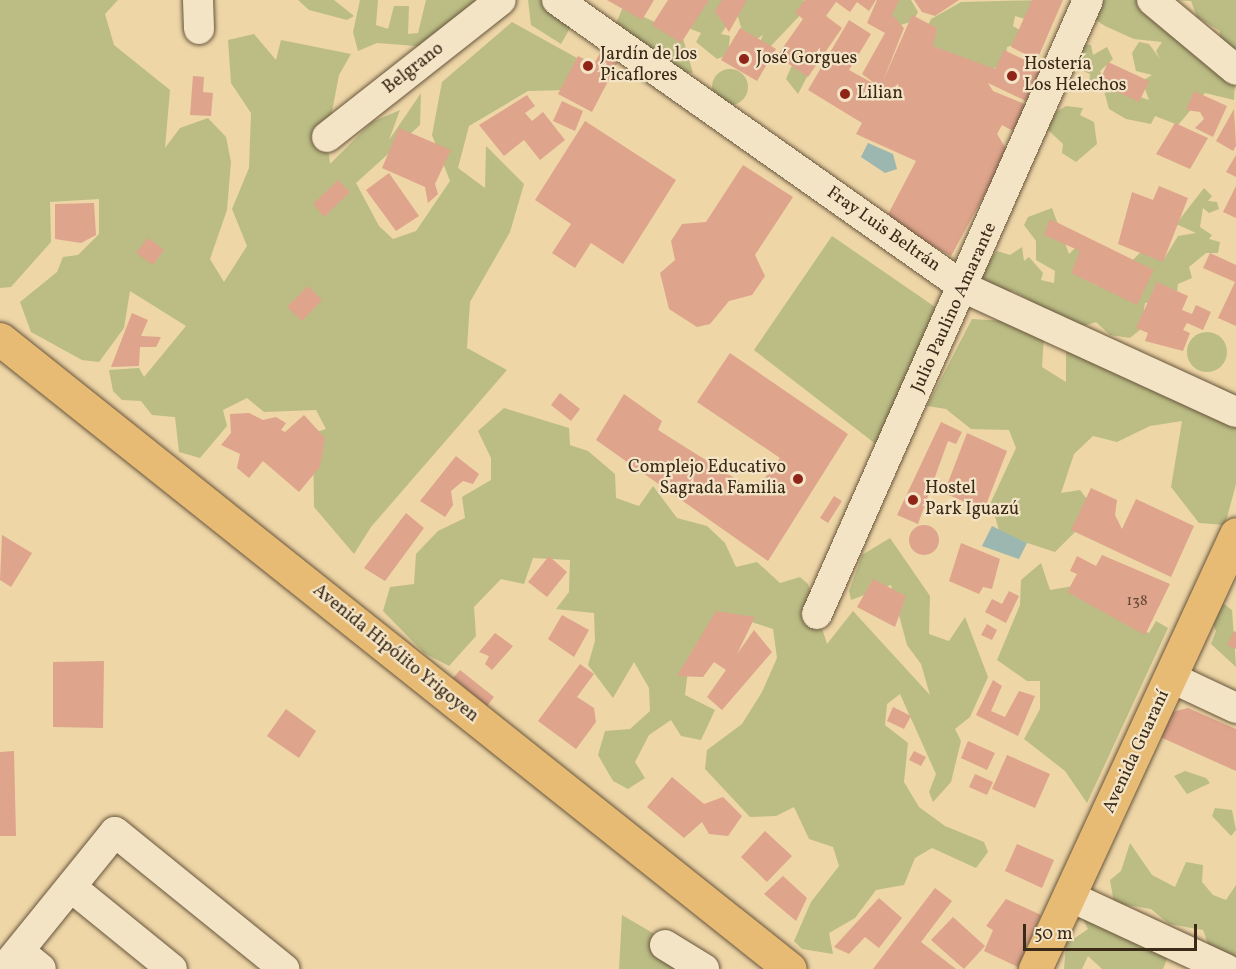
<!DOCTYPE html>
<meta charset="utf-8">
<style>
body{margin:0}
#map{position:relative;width:1236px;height:969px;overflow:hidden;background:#eed6a7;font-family:Vollkorn,serif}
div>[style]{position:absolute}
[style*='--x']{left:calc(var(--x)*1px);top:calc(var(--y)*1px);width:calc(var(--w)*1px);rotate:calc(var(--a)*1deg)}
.green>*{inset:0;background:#bbbd85}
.round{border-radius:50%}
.water>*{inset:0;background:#9bb7af}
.building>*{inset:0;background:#dea48c}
.roads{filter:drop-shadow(0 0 2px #68553c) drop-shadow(0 0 2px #68553c)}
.minor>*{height:30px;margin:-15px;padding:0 15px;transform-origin:15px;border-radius:15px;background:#f4e4c6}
.major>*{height:33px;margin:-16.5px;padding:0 16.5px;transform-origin:16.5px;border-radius:16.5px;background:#e7bb74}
.dots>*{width:16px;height:16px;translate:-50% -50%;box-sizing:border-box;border:3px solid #f4e4c6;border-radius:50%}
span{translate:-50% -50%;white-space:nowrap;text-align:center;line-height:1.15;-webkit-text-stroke:4.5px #f4e4c6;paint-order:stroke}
.number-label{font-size:15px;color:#644835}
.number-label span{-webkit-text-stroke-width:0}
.poi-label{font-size:18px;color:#3b2a18}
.left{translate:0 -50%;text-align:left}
.right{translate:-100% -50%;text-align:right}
.street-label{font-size:18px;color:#3b2a18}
.scale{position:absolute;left:1023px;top:924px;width:174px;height:27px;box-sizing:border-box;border:3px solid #3b2a18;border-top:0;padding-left:8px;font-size:18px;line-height:21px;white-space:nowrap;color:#3b2a18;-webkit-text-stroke:4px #f4e4c6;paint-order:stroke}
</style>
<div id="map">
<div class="green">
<div style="clip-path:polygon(0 0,118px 0,105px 14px,114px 45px,170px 90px,165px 148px,180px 128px,208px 118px,226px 137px,231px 162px,227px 210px,210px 259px,224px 282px,247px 246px,232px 209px,249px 168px,251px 113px,231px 83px,228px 40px,254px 34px,276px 60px,281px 40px,351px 54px,339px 75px,327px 137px,330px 164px,372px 122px,400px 110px,389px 140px,421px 93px,420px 125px,356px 183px,379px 226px,393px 239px,416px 231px,450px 181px,432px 135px,442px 82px,512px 22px,577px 58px,566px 90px,528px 91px,469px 126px,458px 168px,485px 188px,486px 146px,524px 184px,510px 232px,470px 302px,467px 348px,507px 370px,371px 527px,354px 554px,314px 507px,313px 433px,326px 429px,316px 410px,264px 412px,247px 398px,223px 410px,227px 426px,200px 458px,179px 452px,175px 417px,152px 415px,141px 401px,122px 400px,113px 391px,109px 370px,139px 368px,144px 377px,186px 326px,130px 291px,124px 328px,99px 362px,82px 360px,31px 332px,20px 302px,57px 272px,63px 257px,78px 255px,99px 234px,99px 199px,50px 202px,51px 242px,11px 287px,0 288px)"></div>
<div style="clip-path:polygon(298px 0,334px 0,354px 16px,347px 20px,309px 10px)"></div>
<div style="clip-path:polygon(360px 0,378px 0,376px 25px,388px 29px,394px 6px,409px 6px,408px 34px,418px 33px,426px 0,481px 0,447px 23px,429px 47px,377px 43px,358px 51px,353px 32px)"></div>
<div style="clip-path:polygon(528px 0,586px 0,561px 44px,531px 25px)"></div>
<div style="clip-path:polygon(705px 0,725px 0,727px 25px,721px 34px,730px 36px,728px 55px,717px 59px,696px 42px,701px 33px,691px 29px,690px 20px)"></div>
<div style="clip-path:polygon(742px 0,804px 0,804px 11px,769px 48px,759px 44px,763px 35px,752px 42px,743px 34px,736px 10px)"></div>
<div style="clip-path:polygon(892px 0,911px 0,918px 12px,913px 21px,901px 25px,889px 14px)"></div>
<div style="clip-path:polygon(1041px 0,1028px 20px,1015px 16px,1013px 26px,1025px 33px,1020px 43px,1007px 47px,1006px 57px,990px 73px,919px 43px,931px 19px,961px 2px)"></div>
<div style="clip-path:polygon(1095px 0,1169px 0,1236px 62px,1234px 100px,1205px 93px,1178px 125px,1155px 116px,1151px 124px,1126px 119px,1109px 109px,1104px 91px,1113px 88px,1149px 100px,1142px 81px,1152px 75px,1136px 71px,1132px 53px,1139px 42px,1149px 44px,1160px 59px,1156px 51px,1162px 42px,1134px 39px,1105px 26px,1090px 16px)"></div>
<div style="clip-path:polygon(1174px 0,1236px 0,1236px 49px,1219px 44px,1220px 31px,1197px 17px,1191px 1px)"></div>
<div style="clip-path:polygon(623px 7px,682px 35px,693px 73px,680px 72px,614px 28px)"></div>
<div style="clip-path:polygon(1079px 44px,1091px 45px,1093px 55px,1107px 47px,1113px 59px,1100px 71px,1104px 82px,1089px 84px,1090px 74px,1078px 69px)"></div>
<div style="clip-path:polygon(793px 63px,810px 71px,798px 94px,786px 79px)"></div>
<div class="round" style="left:712px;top:69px;width:36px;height:36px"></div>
<div style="clip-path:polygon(1066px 106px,1083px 108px,1080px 115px,1094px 122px,1097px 144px,1076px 162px,1062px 153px,1063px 144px,1047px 129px,1056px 112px)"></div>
<div style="clip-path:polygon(1204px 188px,1212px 196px,1208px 201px,1217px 202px,1219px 209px,1209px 213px,1203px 208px,1200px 227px,1212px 235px,1209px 239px,1220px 242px,1218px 253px,1206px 253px,1189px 267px,1192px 278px,1178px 284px,1176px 299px,1145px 303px,1141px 329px,1130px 338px,1110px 335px,1096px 322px,1084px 326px,1038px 313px,1035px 303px,1013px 291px,999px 294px,980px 274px,997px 251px,1010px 255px,1022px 247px,1024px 261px,1029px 257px,1043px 273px,1041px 280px,1054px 283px,1055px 271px,1036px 260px,1036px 241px,1024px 225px,1028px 217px,1052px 208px,1069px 254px,1079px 244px,1095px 285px,1104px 288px,1145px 248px,1164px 259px,1178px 236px,1196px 233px,1176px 224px)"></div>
<div style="clip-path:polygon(832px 236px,938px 309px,877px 445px,754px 350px)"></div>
<div style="clip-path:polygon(972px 319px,1006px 321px,1044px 336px,1042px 367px,1066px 382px,1066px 345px,1145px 371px,1163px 362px,1186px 389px,1220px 387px,1236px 395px,1236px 484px,1225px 525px,1199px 523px,1171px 487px,1182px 421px,1150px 426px,1117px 442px,1093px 436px,1074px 454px,1061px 493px,1080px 490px,1096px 511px,1055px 552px,1000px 534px,991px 502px,1016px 448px,1009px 430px,971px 429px,946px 409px,927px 406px)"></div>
<div class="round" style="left:1187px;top:332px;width:40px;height:40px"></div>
<div style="clip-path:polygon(504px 408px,569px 428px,570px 445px,588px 451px,615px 474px,616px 498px,639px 506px,653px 486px,677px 518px,707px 526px,725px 543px,736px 567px,757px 562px,780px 583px,800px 577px,808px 584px,827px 644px,853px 611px,930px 695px,921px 664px,907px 645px,891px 585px,851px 600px,849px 591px,862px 555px,890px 538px,930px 596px,929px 634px,949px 641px,965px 617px,988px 677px,970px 717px,955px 729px,961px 741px,951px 782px,933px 802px,929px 792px,936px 774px,900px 694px,887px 704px,885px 725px,908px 743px,904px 782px,919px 807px,945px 826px,984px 842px,988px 852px,976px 868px,932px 848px,915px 858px,904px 885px,876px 890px,855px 918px,829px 933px,833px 954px,802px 949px,794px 941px,811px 902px,839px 866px,833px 847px,809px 839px,794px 807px,776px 816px,750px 817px,705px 769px,707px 750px,742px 724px,762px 692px,777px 658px,773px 629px,733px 616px,688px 670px,685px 695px,715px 710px,701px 740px,681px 736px,671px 720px,649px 735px,635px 762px,645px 778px,628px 789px,613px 781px,598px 755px,605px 731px,630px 729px,650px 711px,649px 688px,634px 662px,613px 698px,588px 665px,595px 641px,594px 613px,556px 609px,569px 592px,570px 560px,533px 558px,524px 584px,501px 579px,474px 607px,476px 636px,449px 666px,424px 653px,383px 611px,390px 587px,414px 584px,416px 554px,438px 531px,465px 518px,462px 497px,491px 480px,491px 458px,478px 431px)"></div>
<div style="clip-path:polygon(1041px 563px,1050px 590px,1073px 586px,1080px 598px,1149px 633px,1156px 621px,1168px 628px,1087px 803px,1065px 771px,1024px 739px,1040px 709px,1040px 681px,1027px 681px,997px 660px,1020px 605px,1021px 580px)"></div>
<div style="clip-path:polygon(1220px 601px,1232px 610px,1236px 667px,1211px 644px,1216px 631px,1208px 613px)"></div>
<div style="clip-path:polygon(1185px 771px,1206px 778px,1210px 783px,1187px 794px,1174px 776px)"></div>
<div style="clip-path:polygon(1215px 808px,1232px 810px,1236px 830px,1231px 836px,1212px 816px)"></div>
<div style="clip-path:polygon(1130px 843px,1152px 875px,1175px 887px,1186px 862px,1203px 865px,1202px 882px,1213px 895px,1226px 900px,1236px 885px,1236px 969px,1183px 966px,1178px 960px,1210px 949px,1203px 930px,1169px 924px,1151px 909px,1114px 903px,1110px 880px,1121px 871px)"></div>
<div style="clip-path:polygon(1077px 908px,1171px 949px,1163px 969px,1102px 969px,1088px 956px,1082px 969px,1064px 969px,1067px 936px,1075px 938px,1088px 929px)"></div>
<div style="clip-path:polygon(622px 915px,714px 969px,619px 969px)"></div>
</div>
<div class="water">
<div style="clip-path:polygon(868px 143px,893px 154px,897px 169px,885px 173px,861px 157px)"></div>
<div style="clip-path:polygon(992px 526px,1027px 543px,1019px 559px,982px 546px)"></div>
</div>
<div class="building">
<div style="clip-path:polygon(607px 0,654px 0,642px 20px)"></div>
<div style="clip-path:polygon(668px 0,709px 0,681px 43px,652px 25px)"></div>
<div style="clip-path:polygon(722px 0,747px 0,729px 32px,715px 11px)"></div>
<div style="clip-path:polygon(805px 0,876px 0,869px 11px,857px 2px,850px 12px,836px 2px,826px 16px,842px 28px,808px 77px,777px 56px,803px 19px,795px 13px)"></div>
<div style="clip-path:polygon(877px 0,899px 0,892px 15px,904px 28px,883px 81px,912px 15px,937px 28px,933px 46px,995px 69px,1004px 50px,1042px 68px,1026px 101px,988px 83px,993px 91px,1027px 105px,1013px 131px,1002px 125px,997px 134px,1008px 152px,951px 256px,885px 220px,916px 161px,856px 134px,862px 123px,808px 90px,849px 20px,871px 34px,849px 70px,878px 86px,862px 74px,885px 33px,867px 23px)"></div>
<div style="clip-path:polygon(914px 0,959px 0,935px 16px,922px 12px)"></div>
<div style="clip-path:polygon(1032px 0,1063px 0,1037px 60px,1011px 47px)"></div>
<div style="clip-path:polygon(740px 28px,776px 49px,757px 81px,721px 60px)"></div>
<div style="clip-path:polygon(600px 53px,618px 62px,592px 112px,558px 94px,578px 56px,594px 64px)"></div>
<div style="clip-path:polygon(1108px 62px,1149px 81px,1139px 102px,1099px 83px)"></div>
<div style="clip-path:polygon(193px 76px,204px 77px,203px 92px,213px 93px,211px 116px,190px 115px)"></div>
<div style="clip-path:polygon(1194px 91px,1227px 106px,1213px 137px,1195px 128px,1204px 119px,1200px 112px,1186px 110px)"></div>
<div style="clip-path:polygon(527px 95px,535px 106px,525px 113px,532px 121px,543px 112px,565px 140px,540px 160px,524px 140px,504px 156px,479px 125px)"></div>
<div style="clip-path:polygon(562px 101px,583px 111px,575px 131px,553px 121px)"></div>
<div style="clip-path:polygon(1234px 109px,1236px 146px,1233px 151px,1216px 141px)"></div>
<div style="clip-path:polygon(585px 121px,676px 180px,623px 264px,591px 243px,575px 268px,552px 253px,571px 224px,535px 200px)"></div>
<div style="clip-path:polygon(1175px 123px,1208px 138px,1190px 169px,1156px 154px)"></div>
<div style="clip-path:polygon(399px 128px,451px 150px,435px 184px,438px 194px,428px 203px,425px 187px,382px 168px)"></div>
<div style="clip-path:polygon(1236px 155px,1236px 177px,1226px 172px)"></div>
<div style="clip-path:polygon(743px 165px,793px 197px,755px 255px,765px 276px,752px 295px,729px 301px,710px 324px,697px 327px,669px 309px,660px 273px,675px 260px,671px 241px,682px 224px,706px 222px)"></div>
<div style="clip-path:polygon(389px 173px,419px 216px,396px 231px,366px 190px)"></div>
<div style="clip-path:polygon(338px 180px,350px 192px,324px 217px,313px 204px)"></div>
<div style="clip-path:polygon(1159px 186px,1188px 198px,1163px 262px,1118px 244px,1132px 192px,1153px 200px)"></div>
<div style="clip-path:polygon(1236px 186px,1236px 218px,1223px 212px)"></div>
<div style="clip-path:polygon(94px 203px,96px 235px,81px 243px,55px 239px,55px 204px)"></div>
<div style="clip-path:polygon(1050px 219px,1154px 270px,1137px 305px,1071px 273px,1080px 251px,1044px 235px)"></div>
<div style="clip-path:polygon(148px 238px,164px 250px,153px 265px,136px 253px)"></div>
<div style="clip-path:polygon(1210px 253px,1236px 265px,1236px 326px,1218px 318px,1235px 282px,1203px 268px)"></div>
<div style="clip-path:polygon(1157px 282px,1188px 296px,1182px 310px,1192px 314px,1196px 305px,1211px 312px,1203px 330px,1187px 323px,1183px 330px,1190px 333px,1183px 351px,1145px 341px,1148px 333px,1136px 328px)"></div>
<div style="clip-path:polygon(308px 286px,322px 300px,302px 321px,287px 307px)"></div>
<div style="clip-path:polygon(132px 313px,148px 320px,141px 336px,161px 337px,156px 347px,140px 347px,139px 366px,111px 367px)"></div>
<div style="clip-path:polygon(730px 353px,848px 434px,768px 561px,596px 440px,624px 394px,662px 421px,658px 430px,755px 491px,780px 458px,697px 402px)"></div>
<div style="clip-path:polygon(560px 393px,580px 409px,571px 421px,551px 405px)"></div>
<div style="clip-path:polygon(249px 413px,263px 420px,276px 417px,286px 423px,281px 430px,285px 432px,304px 415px,325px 438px,320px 467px,299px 492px,263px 461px,249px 478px,237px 468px,240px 454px,221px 445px,231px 433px,230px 414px)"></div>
<div style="clip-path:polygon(941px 422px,962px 432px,956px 444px,948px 441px,918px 524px,897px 515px)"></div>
<div style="clip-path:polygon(967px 433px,1007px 451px,984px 510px,944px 493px)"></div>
<div style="clip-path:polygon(456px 456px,479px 474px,473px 484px,463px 481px,451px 491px,453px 505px,445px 517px,420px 501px)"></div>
<div style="clip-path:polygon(1091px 488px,1117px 500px,1115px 515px,1122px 529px,1136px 499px,1194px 526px,1171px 577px,1071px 530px)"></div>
<div style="clip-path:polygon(834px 496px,842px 501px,828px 523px,820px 518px)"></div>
<div style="clip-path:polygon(406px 513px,424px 528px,385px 581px,364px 568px)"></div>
<div class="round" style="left:909px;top:525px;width:30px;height:30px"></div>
<div style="clip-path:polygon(2px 535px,32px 553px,11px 587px,0 580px)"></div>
<div style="clip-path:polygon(961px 543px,1000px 559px,992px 589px,983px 587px,979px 594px,949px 581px)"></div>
<div style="clip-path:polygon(1102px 555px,1170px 584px,1145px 635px,1067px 592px,1077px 574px,1070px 571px,1077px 556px,1096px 566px)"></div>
<div style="clip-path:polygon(549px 556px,567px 572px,547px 597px,528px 582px)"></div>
<div style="clip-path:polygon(873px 579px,906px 596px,895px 627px,857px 607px)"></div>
<div style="clip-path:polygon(1009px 591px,1019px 596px,1006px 623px,985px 612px,992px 599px,1002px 604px)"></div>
<div style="clip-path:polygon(716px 611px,755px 617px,737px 654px,754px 630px,772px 652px,722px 710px,707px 697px,726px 670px,714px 662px,703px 677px,677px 676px)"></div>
<div style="clip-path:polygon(562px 615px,589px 630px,574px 657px,548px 639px)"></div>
<div style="clip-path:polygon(987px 624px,997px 630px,992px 640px,981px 635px)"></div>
<div style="clip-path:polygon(1234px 631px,1236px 632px,1236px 649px,1227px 645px)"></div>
<div style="clip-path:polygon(495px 633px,513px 646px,492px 670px,485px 664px,489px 656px,479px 652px)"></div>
<div style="clip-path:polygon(104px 661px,103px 728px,53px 727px,53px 662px)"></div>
<div style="clip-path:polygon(580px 664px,594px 674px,577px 697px,594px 708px,596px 722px,576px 749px,538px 721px)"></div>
<div style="clip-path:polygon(460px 670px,494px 697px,487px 706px,453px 678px)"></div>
<div style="clip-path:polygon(993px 680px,1002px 686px,991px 711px,1005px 717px,1019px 691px,1035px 696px,1018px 736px,976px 715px)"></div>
<div style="clip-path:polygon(893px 707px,911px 716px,904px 729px,887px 721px)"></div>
<div style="clip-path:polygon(1188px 708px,1236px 729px,1236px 771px,1158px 736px,1168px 713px)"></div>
<div style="clip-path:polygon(286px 709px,316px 731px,299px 758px,267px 736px)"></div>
<div style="clip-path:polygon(968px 741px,995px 753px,987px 770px,961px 758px)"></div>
<div style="clip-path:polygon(14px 751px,16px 836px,0 836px,0 752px)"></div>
<div style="clip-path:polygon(914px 751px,926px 757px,921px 766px,909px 760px)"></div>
<div style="clip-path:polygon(1007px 755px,1050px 774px,1035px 808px,992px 789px)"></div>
<div style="clip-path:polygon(975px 774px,993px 782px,987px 795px,969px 787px)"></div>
<div style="clip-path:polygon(672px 777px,704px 804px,723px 797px,742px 816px,728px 836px,709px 834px,702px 822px,684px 838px,647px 807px)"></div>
<div style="clip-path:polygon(765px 831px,792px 856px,767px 882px,741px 857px)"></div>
<div style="clip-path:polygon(1017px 844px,1054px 860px,1042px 888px,1005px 871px)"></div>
<div style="clip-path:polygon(783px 876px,807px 898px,796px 921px,764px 894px)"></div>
<div style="clip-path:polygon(935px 888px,952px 901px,921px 942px,956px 969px,873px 969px)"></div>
<div style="clip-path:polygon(879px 898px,902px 918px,879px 948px,865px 937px,849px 954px,834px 947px)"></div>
<div style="clip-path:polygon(1006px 899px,1041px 915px,1018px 967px,984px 951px,993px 930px,986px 926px)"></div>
<div style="clip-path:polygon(953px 917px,985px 946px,964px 969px,931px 940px)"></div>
</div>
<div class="roads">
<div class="minor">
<div style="--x:198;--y:0;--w:29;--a:88"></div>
<div style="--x:557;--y:0;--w:499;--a:35.2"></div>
<div style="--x:965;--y:288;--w:298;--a:24.6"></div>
<div style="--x:1152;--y:0;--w:109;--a:39.8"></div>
<div style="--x:327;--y:137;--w:221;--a:-38.2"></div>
<div style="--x:817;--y:614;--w:671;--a:-66.18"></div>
<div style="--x:1172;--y:678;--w:71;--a:25.1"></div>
<div style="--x:71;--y:887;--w:130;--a:39.1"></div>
<div style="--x:1071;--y:897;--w:171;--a:24.9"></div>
<div style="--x:665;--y:945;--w:46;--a:31.6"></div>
<div style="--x:19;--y:951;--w:28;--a:39"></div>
<div style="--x:4;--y:969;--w:176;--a:-51"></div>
<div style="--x:115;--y:832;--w:218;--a:39"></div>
</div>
<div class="major">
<div style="--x:0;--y:339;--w:1010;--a:38.57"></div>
<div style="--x:1035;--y:969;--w:479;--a:-65.2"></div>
</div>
</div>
<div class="dots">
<div style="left:744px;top:59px;background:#8f2418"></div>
<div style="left:588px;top:66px;background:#8f2418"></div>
<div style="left:1012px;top:76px;background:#8f2418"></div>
<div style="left:845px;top:94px;background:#8f2418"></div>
<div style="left:798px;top:479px;background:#8f2418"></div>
<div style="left:913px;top:500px;background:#8f2418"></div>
</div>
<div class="number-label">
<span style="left:1137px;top:602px">138</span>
</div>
<div class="poi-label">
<span class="left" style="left:600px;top:66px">Jardín de los<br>Picaflores</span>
<span class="left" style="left:756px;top:59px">José Gorgues</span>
<span class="left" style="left:1024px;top:76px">Hostería<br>Los Helechos</span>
<span class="left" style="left:857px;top:94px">Lilian</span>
<span class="right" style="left:786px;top:479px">Complejo Educativo<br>Sagrada Familia</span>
<span class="left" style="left:925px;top:500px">Hostel<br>Park Iguazú</span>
</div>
<div class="street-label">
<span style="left:414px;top:69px;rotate:-38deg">Belgrano</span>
<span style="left:883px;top:230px;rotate:35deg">Fray Luis Beltrán</span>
<span style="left:955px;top:308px;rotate:-66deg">Julio Paulino Amarante</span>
<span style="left:395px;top:654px;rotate:39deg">Avenida Hipólito Yrigoyen</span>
<span style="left:1137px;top:752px;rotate:-65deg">Avenida Guaraní</span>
</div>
<div class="scale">50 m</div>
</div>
